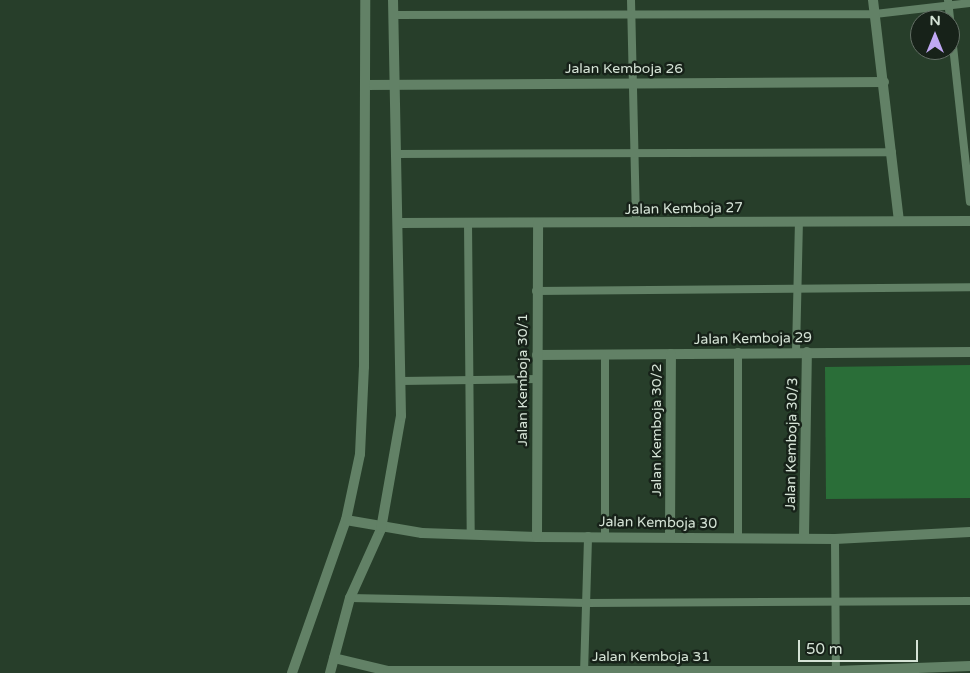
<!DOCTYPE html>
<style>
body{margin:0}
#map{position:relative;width:970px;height:673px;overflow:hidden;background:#273e2a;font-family:"Varela Round",sans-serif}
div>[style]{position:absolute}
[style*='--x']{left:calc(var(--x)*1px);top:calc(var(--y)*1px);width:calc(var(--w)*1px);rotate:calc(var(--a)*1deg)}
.green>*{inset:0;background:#2a6e38}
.service>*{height:8px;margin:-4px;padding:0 4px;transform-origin:4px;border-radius:4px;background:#628166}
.minor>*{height:10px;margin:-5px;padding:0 5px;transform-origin:5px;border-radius:5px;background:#628166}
span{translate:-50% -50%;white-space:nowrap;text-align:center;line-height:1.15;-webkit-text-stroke:5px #172219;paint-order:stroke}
.street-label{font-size:14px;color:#d5e3d6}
.north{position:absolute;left:910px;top:10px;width:50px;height:50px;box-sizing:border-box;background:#172219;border:1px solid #636f65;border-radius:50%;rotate:0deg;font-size:14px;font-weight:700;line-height:20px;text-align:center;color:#d5e3d6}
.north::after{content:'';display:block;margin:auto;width:18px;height:22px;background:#c0a8f4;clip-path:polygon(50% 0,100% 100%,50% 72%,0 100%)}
.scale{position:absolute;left:798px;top:640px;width:120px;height:22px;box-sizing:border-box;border:2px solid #d5e3d6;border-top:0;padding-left:6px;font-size:15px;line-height:18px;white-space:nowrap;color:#d5e3d6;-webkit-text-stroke:4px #172219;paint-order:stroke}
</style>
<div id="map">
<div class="green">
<div style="clip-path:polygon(970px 365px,970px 498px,826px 499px,825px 367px)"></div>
</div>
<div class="service">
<div style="--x:631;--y:0;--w:223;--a:88.7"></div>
<div style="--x:948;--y:0;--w:203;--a:83.8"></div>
<div style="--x:393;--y:15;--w:482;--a:-0.1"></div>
<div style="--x:875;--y:14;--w:96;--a:-6.6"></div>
<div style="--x:396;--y:154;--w:496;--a:-0.2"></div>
<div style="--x:468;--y:222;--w:313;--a:89.5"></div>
<div style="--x:536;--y:291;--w:434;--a:-0.5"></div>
<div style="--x:738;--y:352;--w:185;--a:90"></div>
<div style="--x:796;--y:352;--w:131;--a:-88.7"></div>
<div style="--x:401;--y:381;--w:136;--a:-0.8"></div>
<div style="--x:605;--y:535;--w:180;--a:-90"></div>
<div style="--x:835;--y:539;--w:134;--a:89.6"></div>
<div style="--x:350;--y:598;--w:237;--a:1.2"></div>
<div style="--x:587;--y:603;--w:383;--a:-0.3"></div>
<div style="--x:584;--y:673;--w:137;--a:-88.3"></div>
</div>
<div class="minor">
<div style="--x:873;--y:0;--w:222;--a:83.3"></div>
<div style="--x:365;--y:85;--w:519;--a:-0.33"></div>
<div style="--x:399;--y:223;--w:571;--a:-0.2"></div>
<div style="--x:537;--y:355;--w:433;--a:-0.4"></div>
<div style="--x:346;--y:520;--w:77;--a:9.7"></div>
<div style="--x:422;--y:533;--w:115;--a:2"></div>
<div style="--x:537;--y:537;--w:298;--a:0.4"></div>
<div style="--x:835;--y:539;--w:135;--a:-3"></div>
<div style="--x:670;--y:536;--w:182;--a:-89.7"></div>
<div style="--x:537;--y:537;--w:314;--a:-89.8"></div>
<div style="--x:804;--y:537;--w:185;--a:-89.1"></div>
<div style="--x:334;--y:658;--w:56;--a:13.5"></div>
<div style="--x:388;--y:671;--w:448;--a:0"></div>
<div style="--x:836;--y:671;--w:134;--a:-2.1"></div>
<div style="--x:292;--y:673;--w:162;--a:-70.6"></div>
<div style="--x:346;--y:520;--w:67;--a:-78"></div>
<div style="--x:360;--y:454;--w:87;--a:-87.4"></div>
<div style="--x:364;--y:367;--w:367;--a:-89.8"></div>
<div style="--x:330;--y:673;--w:78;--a:-75.1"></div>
<div style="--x:350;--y:598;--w:76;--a:-65.8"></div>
<div style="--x:381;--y:529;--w:115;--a:-80"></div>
<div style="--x:401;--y:416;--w:416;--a:-91.1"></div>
</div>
<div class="street-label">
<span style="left:624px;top:69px">Jalan Kemboja 26</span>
<span style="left:684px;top:209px;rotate:-1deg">Jalan Kemboja 27</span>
<span style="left:753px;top:339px;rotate:-1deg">Jalan Kemboja 29</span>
<span style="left:523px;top:380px;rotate:-90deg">Jalan Kemboja 30/1</span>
<span style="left:657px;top:430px;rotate:-90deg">Jalan Kemboja 30/2</span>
<span style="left:792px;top:444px;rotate:-89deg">Jalan Kemboja 30/3</span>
<span style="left:658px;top:523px;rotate:1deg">Jalan Kemboja 30</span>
<span style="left:651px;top:657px">Jalan Kemboja 31</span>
</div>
<div class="north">N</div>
<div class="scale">50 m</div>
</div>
